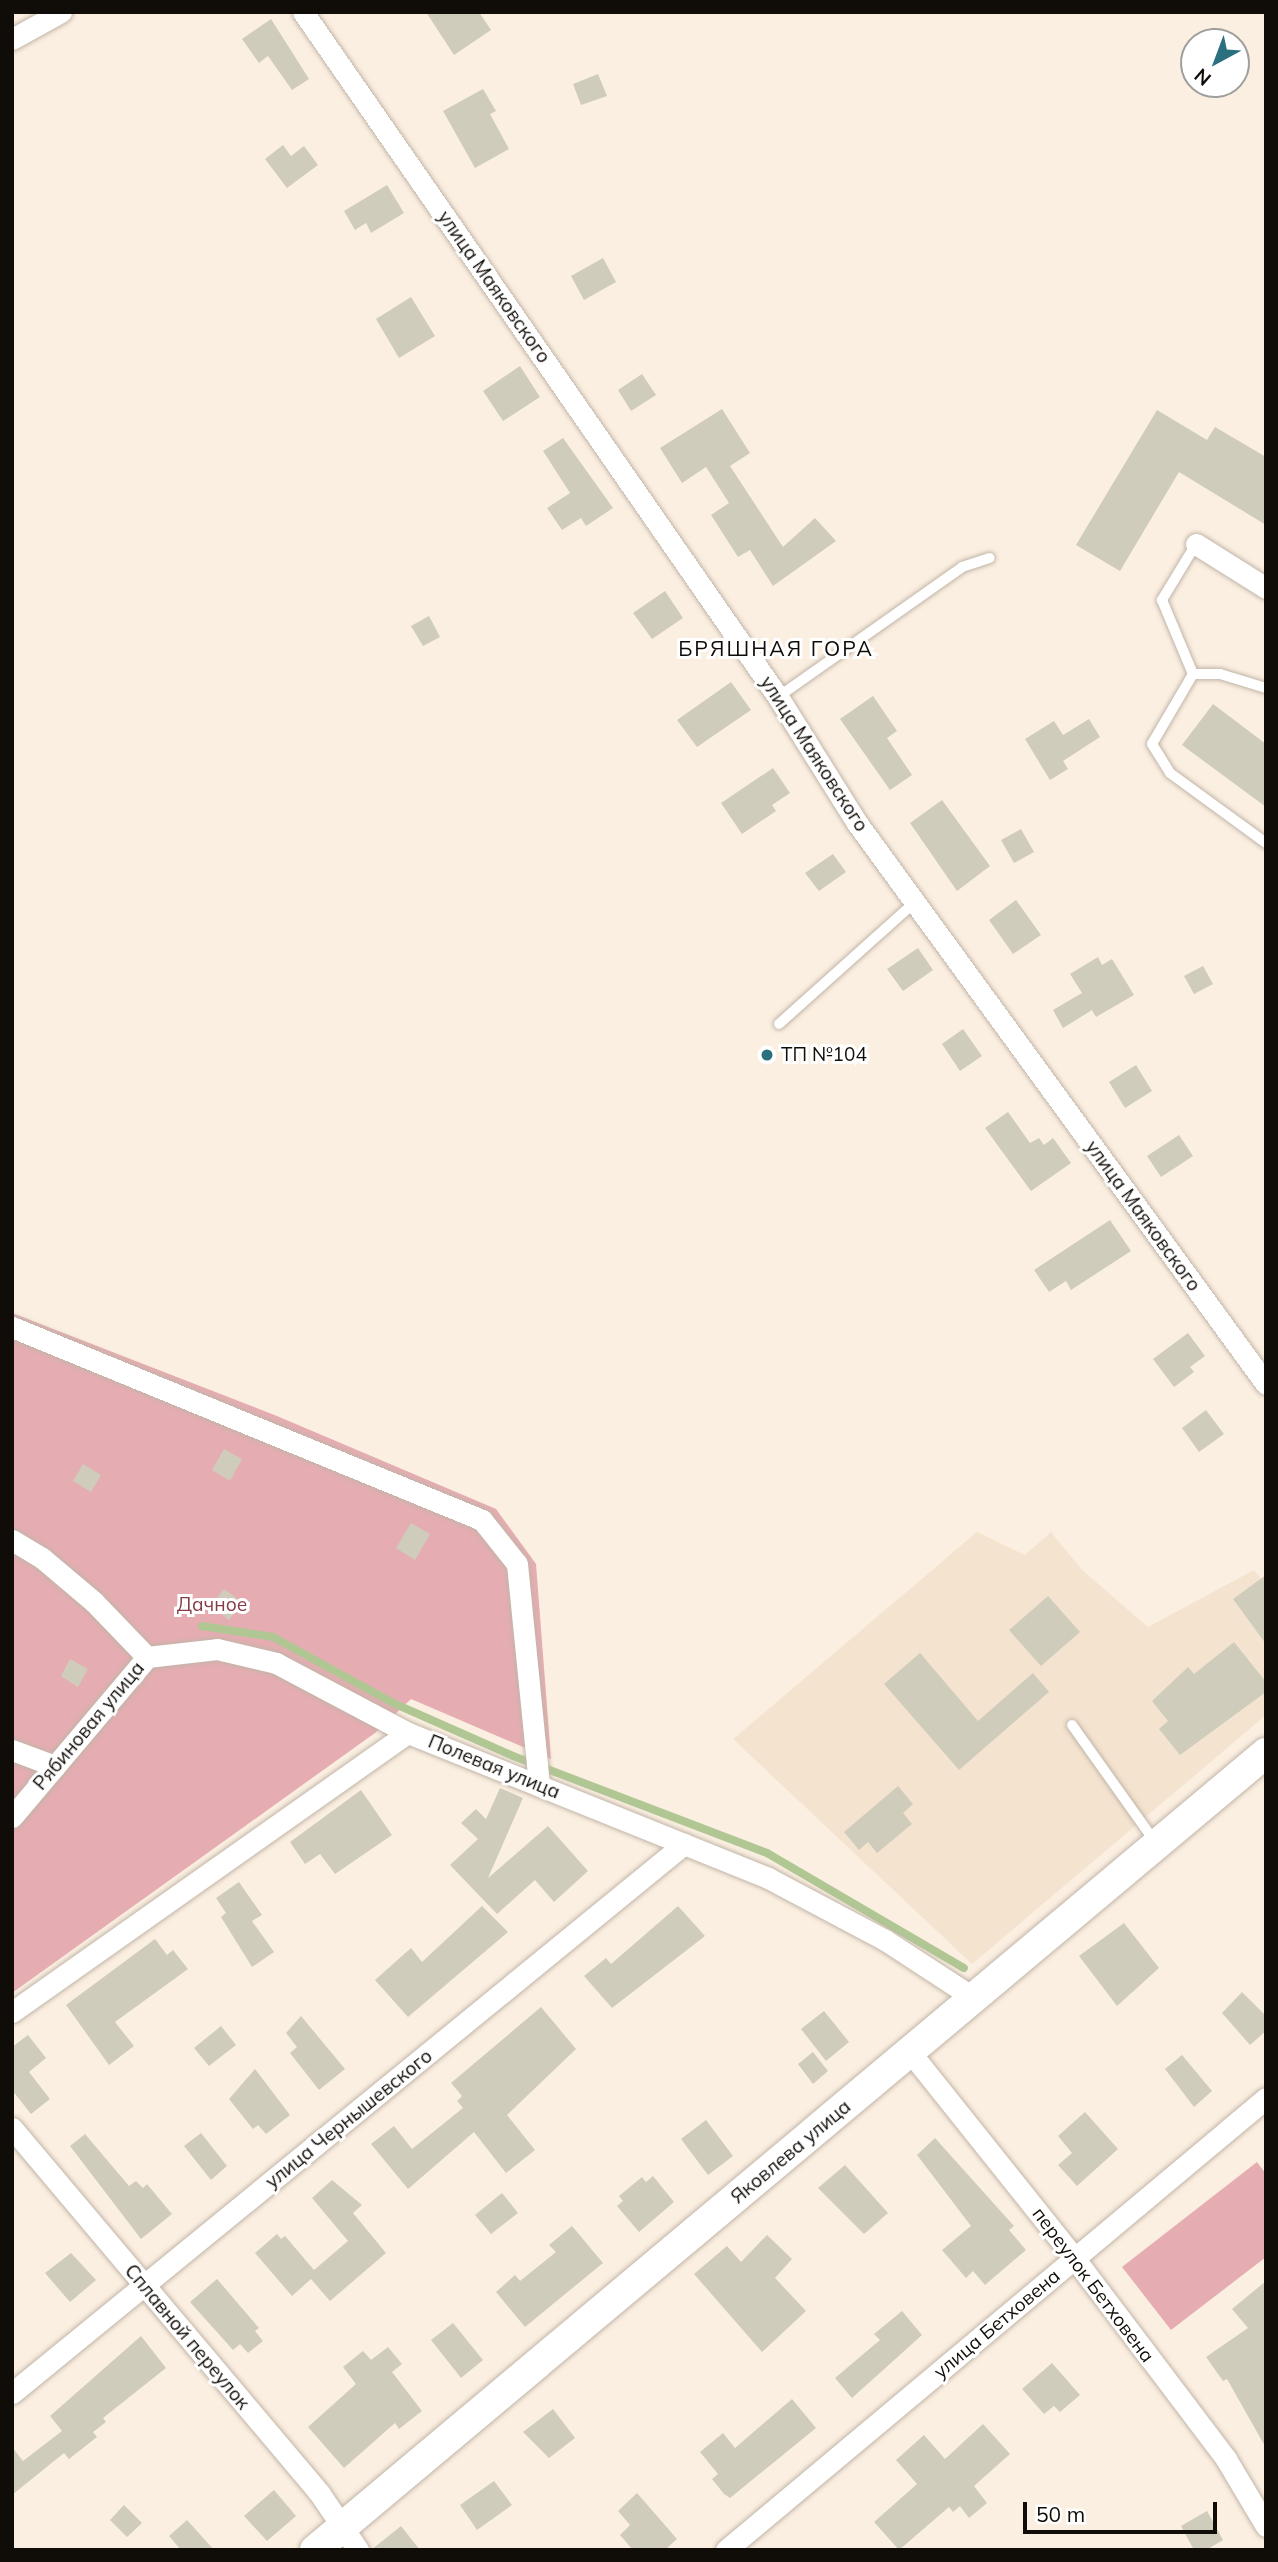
<!DOCTYPE html>
<meta charset="utf-8">
<style>
body{margin:0}
#map{position:relative;width:1278px;height:2562px;overflow:hidden;background:#fbefe1;font-family:Mulish,sans-serif}
div>[style]{position:absolute}
[style*='--x']{left:calc(var(--x)*1px);top:calc(var(--y)*1px);width:calc(var(--w)*1px);rotate:calc(var(--a)*1deg)}
.built>*{inset:0;background:#f4e3cf}
.green>*{inset:0;background:#e5adb2}
.stream>*{height:8px;margin:-4px;padding:0 4px;transform-origin:4px;border-radius:4px;background:#b0c794}
.building>*{inset:0;background:#cfccbb}
.roads{filter:drop-shadow(0 0 2px #c1b5a8) drop-shadow(0 0 2px #c1b5a8)}
.lane>*{height:10px;margin:-5px;padding:0 5px;transform-origin:5px;border-radius:5px;background:#fff}
.street>*{height:21px;margin:-10.5px;padding:0 10.5px;transform-origin:10.5px;border-radius:10.5px;background:#fff}
.secondary>*{height:30px;margin:-15px;padding:0 15px;transform-origin:15px;border-radius:15px;background:#fff}
.dots>*{width:19px;height:19px;translate:-50% -50%;box-sizing:border-box;border:4px solid #fff;border-radius:50%}
span{translate:-50% -50%;white-space:nowrap;text-align:center;line-height:1.15;-webkit-text-stroke:6px #fff;paint-order:stroke}
.street-label{font-size:19px;color:#100c08}
.poi-label{font-size:19px;color:#100c08}
.left{translate:0 -50%;text-align:left}
.park-label{font-size:19px;color:#863b47}
.neighbourhood-label{font-size:21px;color:#100c08;letter-spacing:2px}
.frame{position:absolute;inset:0;border:14px solid #100c08;pointer-events:none}
.north{position:absolute;left:1180px;top:28px;width:70px;height:70px;box-sizing:border-box;background:#fff;border:2px solid #9f9e9c;border-radius:50%;rotate:221deg;font-size:19px;font-weight:700;line-height:28px;text-align:center;color:#100c08}
.north::after{content:'';display:block;margin:auto;width:24px;height:32px;background:#2a707e;clip-path:polygon(50% 0,100% 100%,50% 72%,0 100%)}
.scale{position:absolute;left:1023px;top:2502px;width:194px;height:32px;box-sizing:border-box;border:4px solid #100c08;border-top:0;padding-left:9px;font-size:21px;line-height:24px;white-space:nowrap;color:#100c08;-webkit-text-stroke:5px #fff;paint-order:stroke}
</style>
<div id="map">
<div class="built">
<div style="clip-path:polygon(977px 1532px,1025px 1555px,1051px 1532px,1082px 1570px,1148px 1627px,1254px 1570px,1266px 1585px,1266px 1715px,972px 1964px,733px 1739px)"></div>
</div>
<div class="green">
<div style="clip-path:polygon(12px 1313px,277px 1416px,496px 1509px,536px 1564px,551px 1759px,411px 1699px,375px 1733px,12px 1993px)"></div>
<div style="clip-path:polygon(1257px 2162px,1266px 2174px,1266px 2257px,1171px 2330px,1122px 2267px)"></div>
</div>
<div class="stream">
<div style="--x:202;--y:1626;--w:72;--a:8.8"></div>
<div style="--x:273;--y:1637;--w:137;--a:28.8"></div>
<div style="--x:393;--y:1703;--w:131;--a:23.8"></div>
<div style="--x:513;--y:1756;--w:272;--a:20.9"></div>
<div style="--x:767;--y:1853;--w:228;--a:30.3"></div>
</div>
<div class="building">
<div style="clip-path:polygon(426px 12px,479px 12px,491px 30px,454px 55px)"></div>
<div style="clip-path:polygon(271px 19px,309px 79px,292px 90px,268px 56px,259px 63px,242px 39px)"></div>
<div style="clip-path:polygon(598px 74px,607px 96px,581px 105px,573px 84px)"></div>
<div style="clip-path:polygon(483px 89px,496px 111px,490px 114px,509px 149px,475px 168px,443px 111px)"></div>
<div style="clip-path:polygon(283px 145px,291px 156px,304px 146px,318px 165px,287px 188px,265px 159px)"></div>
<div style="clip-path:polygon(387px 185px,404px 213px,371px 233px,366px 223px,355px 230px,344px 211px)"></div>
<div style="clip-path:polygon(603px 258px,616px 282px,584px 300px,571px 276px)"></div>
<div style="clip-path:polygon(411px 297px,435px 336px,399px 358px,376px 319px)"></div>
<div style="clip-path:polygon(520px 366px,540px 397px,503px 421px,483px 391px)"></div>
<div style="clip-path:polygon(642px 374px,656px 395px,631px 411px,618px 390px)"></div>
<div style="clip-path:polygon(722px 409px,750px 453px,730px 466px,783px 547px,815px 518px,836px 541px,773px 586px,750px 550px,738px 557px,711px 515px,729px 503px,706px 467px,682px 483px,660px 448px)"></div>
<div style="clip-path:polygon(1157px 410px,1207px 440px,1215px 427px,1266px 457px,1266px 525px,1179px 472px,1120px 571px,1076px 545px)"></div>
<div style="clip-path:polygon(563px 438px,613px 508px,586px 526px,581px 518px,562px 530px,547px 508px,570px 493px,543px 451px)"></div>
<div style="clip-path:polygon(665px 591px,683px 618px,652px 639px,633px 613px)"></div>
<div style="clip-path:polygon(429px 616px,440px 637px,423px 646px,411px 626px)"></div>
<div style="clip-path:polygon(731px 682px,751px 710px,697px 747px,677px 720px)"></div>
<div style="clip-path:polygon(873px 696px,897px 731px,887px 738px,912px 775px,890px 790px,840px 719px)"></div>
<div style="clip-path:polygon(1213px 704px,1266px 744px,1266px 807px,1182px 745px)"></div>
<div style="clip-path:polygon(1089px 719px,1100px 737px,1063px 761px,1068px 769px,1050px 780px,1025px 739px,1054px 721px,1063px 735px)"></div>
<div style="clip-path:polygon(773px 768px,790px 793px,772px 805px,776px 811px,742px 834px,721px 803px)"></div>
<div style="clip-path:polygon(942px 800px,990px 866px,957px 891px,910px 823px)"></div>
<div style="clip-path:polygon(1021px 829px,1034px 852px,1014px 863px,1001px 840px)"></div>
<div style="clip-path:polygon(833px 854px,846px 872px,819px 891px,805px 873px)"></div>
<div style="clip-path:polygon(1016px 900px,1041px 935px,1013px 954px,989px 920px)"></div>
<div style="clip-path:polygon(918px 948px,933px 970px,903px 991px,887px 969px)"></div>
<div style="clip-path:polygon(1098px 957px,1102px 965px,1112px 959px,1134px 995px,1096px 1017px,1092px 1010px,1063px 1028px,1053px 1010px,1082px 993px,1070px 974px)"></div>
<div style="clip-path:polygon(1203px 966px,1213px 984px,1194px 994px,1184px 976px)"></div>
<div style="clip-path:polygon(963px 1029px,982px 1056px,960px 1071px,942px 1044px)"></div>
<div style="clip-path:polygon(1136px 1065px,1152px 1091px,1125px 1108px,1109px 1082px)"></div>
<div style="clip-path:polygon(1008px 1112px,1030px 1143px,1039px 1138px,1044px 1145px,1053px 1138px,1071px 1163px,1031px 1191px,985px 1128px)"></div>
<div style="clip-path:polygon(1179px 1135px,1193px 1156px,1161px 1177px,1147px 1156px)"></div>
<div style="clip-path:polygon(1110px 1220px,1131px 1251px,1071px 1290px,1066px 1281px,1049px 1292px,1034px 1270px)"></div>
<div style="clip-path:polygon(1188px 1333px,1205px 1356px,1190px 1367px,1194px 1372px,1174px 1387px,1153px 1359px)"></div>
<div style="clip-path:polygon(1206px 1410px,1224px 1434px,1199px 1452px,1182px 1428px)"></div>
<div style="clip-path:polygon(224px 1449px,242px 1459px,230px 1481px,212px 1470px)"></div>
<div style="clip-path:polygon(83px 1464px,101px 1475px,91px 1492px,73px 1481px)"></div>
<div style="clip-path:polygon(411px 1523px,430px 1534px,415px 1560px,396px 1548px)"></div>
<div style="clip-path:polygon(1266px 1575px,1266px 1644px,1233px 1599px)"></div>
<div style="clip-path:polygon(224px 1589px,242px 1602px,229px 1620px,211px 1606px)"></div>
<div style="clip-path:polygon(1048px 1596px,1080px 1632px,1041px 1666px,1009px 1630px)"></div>
<div style="clip-path:polygon(1234px 1642px,1266px 1682px,1266px 1692px,1180px 1755px,1159px 1729px,1168px 1721px,1152px 1701px,1188px 1667px,1194px 1674px)"></div>
<div style="clip-path:polygon(920px 1653px,978px 1721px,1033px 1673px,1049px 1692px,959px 1770px,884px 1684px)"></div>
<div style="clip-path:polygon(70px 1659px,88px 1669px,78px 1687px,61px 1676px)"></div>
<div style="clip-path:polygon(898px 1786px,913px 1804px,903px 1813px,912px 1824px,877px 1853px,868px 1842px,859px 1850px,844px 1832px)"></div>
<div style="clip-path:polygon(500px 1788px,523px 1798px,488px 1878px,548px 1826px,588px 1871px,554px 1902px,535px 1880px,497px 1914px,450px 1865px,478px 1839px,461px 1823px,476px 1809px,486px 1819px)"></div>
<div style="clip-path:polygon(361px 1790px,392px 1835px,335px 1874px,320px 1854px,305px 1864px,290px 1842px)"></div>
<div style="clip-path:polygon(239px 1882px,262px 1915px,252px 1921px,274px 1952px,252px 1967px,221px 1917px,226px 1913px,216px 1898px)"></div>
<div style="clip-path:polygon(482px 1906px,508px 1932px,408px 2017px,375px 1980px,411px 1948px,422px 1962px)"></div>
<div style="clip-path:polygon(678px 1906px,705px 1936px,612px 2008px,584px 1976px,606px 1958px,611px 1964px)"></div>
<div style="clip-path:polygon(1124px 1923px,1159px 1968px,1117px 2006px,1079px 1956px)"></div>
<div style="clip-path:polygon(155px 1939px,167px 1955px,173px 1950px,188px 1969px,115px 2022px,134px 2046px,109px 2065px,66px 2005px)"></div>
<div style="clip-path:polygon(1242px 1992px,1266px 2016px,1266px 2031px,1250px 2045px,1222px 2013px)"></div>
<div style="clip-path:polygon(541px 2007px,576px 2049px,507px 2115px,535px 2150px,506px 2173px,474px 2132px,408px 2189px,371px 2144px,394px 2126px,412px 2149px,463px 2108px,457px 2101px,462px 2096px,451px 2083px)"></div>
<div style="clip-path:polygon(824px 2011px,849px 2042px,826px 2061px,801px 2029px)"></div>
<div style="clip-path:polygon(301px 2016px,345px 2069px,319px 2090px,290px 2053px,297px 2047px,286px 2033px)"></div>
<div style="clip-path:polygon(221px 2026px,236px 2045px,209px 2066px,194px 2048px)"></div>
<div style="clip-path:polygon(28px 2035px,46px 2058px,29px 2072px,50px 2099px,31px 2114px,12px 2090px,12px 2047px)"></div>
<div style="clip-path:polygon(813px 2052px,828px 2071px,813px 2084px,798px 2064px)"></div>
<div style="clip-path:polygon(1182px 2055px,1212px 2091px,1194px 2107px,1165px 2069px)"></div>
<div style="clip-path:polygon(255px 2069px,290px 2115px,266px 2134px,258px 2125px,253px 2129px,229px 2099px)"></div>
<div style="clip-path:polygon(1085px 2112px,1118px 2149px,1077px 2186px,1058px 2165px,1072px 2153px,1058px 2136px)"></div>
<div style="clip-path:polygon(706px 2120px,733px 2156px,708px 2175px,681px 2139px)"></div>
<div style="clip-path:polygon(201px 2133px,227px 2166px,211px 2180px,184px 2146px)"></div>
<div style="clip-path:polygon(85px 2134px,129px 2186px,136px 2181px,143px 2188px,147px 2184px,172px 2214px,141px 2239px,70px 2146px)"></div>
<div style="clip-path:polygon(935px 2138px,1014px 2226px,1009px 2230px,1026px 2250px,985px 2285px,973px 2271px,966px 2278px,942px 2250px,971px 2226px,917px 2155px)"></div>
<div style="clip-path:polygon(845px 2165px,888px 2213px,864px 2234px,818px 2188px)"></div>
<div style="clip-path:polygon(653px 2176px,674px 2202px,639px 2232px,617px 2206px,623px 2201px,619px 2196px,642px 2177px,646px 2182px)"></div>
<div style="clip-path:polygon(332px 2180px,362px 2205px,353px 2213px,386px 2253px,330px 2301px,311px 2279px,292px 2296px,255px 2253px,277px 2234px,281px 2239px,285px 2236px,314px 2270px,348px 2241px,312px 2198px)"></div>
<div style="clip-path:polygon(502px 2193px,518px 2213px,491px 2234px,475px 2215px)"></div>
<div style="clip-path:polygon(572px 2226px,603px 2263px,525px 2327px,496px 2292px,515px 2275px,520px 2281px,556px 2252px,549px 2245px)"></div>
<div style="clip-path:polygon(767px 2235px,792px 2259px,775px 2278px,806px 2311px,762px 2352px,694px 2274px,727px 2246px,741px 2262px)"></div>
<div style="clip-path:polygon(71px 2253px,96px 2280px,70px 2302px,45px 2273px)"></div>
<div style="clip-path:polygon(217px 2279px,259px 2328px,255px 2331px,263px 2341px,248px 2353px,240px 2344px,233px 2350px,190px 2302px)"></div>
<div style="clip-path:polygon(1266px 2281px,1266px 2448px,1227px 2379px,1223px 2381px,1206px 2357px,1248px 2328px,1232px 2309px)"></div>
<div style="clip-path:polygon(902px 2311px,922px 2335px,852px 2398px,835px 2378px,880px 2340px,874px 2334px)"></div>
<div style="clip-path:polygon(453px 2323px,483px 2360px,461px 2378px,431px 2340px)"></div>
<div style="clip-path:polygon(141px 2336px,166px 2368px,103px 2418px,106px 2422px,93px 2432px,97px 2437px,69px 2459px,64px 2453px,12px 2495px,12px 2447px,23px 2461px,62px 2431px,50px 2416px)"></div>
<div style="clip-path:polygon(388px 2347px,402px 2364px,392px 2372px,422px 2411px,399px 2429px,395px 2423px,344px 2468px,308px 2427px,356px 2384px,343px 2367px,363px 2351px,371px 2360px)"></div>
<div style="clip-path:polygon(1052px 2363px,1080px 2395px,1060px 2412px,1054px 2406px,1044px 2414px,1022px 2389px)"></div>
<div style="clip-path:polygon(792px 2399px,816px 2428px,730px 2498px,724px 2494px,712px 2479px,718px 2474px,700px 2452px,723px 2433px,735px 2448px)"></div>
<div style="clip-path:polygon(553px 2409px,575px 2438px,549px 2458px,523px 2432px)"></div>
<div style="clip-path:polygon(983px 2424px,1010px 2454px,974px 2486px,987px 2503px,969px 2518px,960px 2506px,953px 2512px,949px 2507px,899px 2550px,874px 2522px,917px 2484px,896px 2460px,924px 2435px,945px 2459px)"></div>
<div style="clip-path:polygon(494px 2481px,512px 2505px,477px 2530px,460px 2505px)"></div>
<div style="clip-path:polygon(274px 2490px,296px 2516px,267px 2541px,244px 2516px)"></div>
<div style="clip-path:polygon(637px 2493px,677px 2539px,665px 2550px,633px 2550px,620px 2535px,630px 2525px,618px 2511px)"></div>
<div style="clip-path:polygon(124px 2505px,142px 2523px,127px 2537px,110px 2520px)"></div>
<div style="clip-path:polygon(1207px 2511px,1223px 2540px,1206px 2550px,1194px 2550px,1181px 2526px)"></div>
<div style="clip-path:polygon(187px 2520px,214px 2550px,181px 2550px,169px 2536px)"></div>
<div style="clip-path:polygon(401px 2526px,420px 2550px,371px 2550px)"></div>
</div>
<div class="roads">
<div class="lane">
<div style="--x:1196;--y:544;--w:66;--a:121.3"></div>
<div style="--x:1162;--y:600;--w:80;--a:67.3"></div>
<div style="--x:1193;--y:674;--w:81;--a:120.4"></div>
<div style="--x:1152;--y:744;--w:34;--a:58"></div>
<div style="--x:1170;--y:773;--w:119;--a:36.1"></div>
<div style="--x:1193;--y:674;--w:27;--a:0"></div>
<div style="--x:1220;--y:674;--w:48;--a:16.9"></div>
<div style="--x:778;--y:697;--w:225;--a:-35.2"></div>
<div style="--x:962;--y:567;--w:29;--a:-18"></div>
<div style="--x:779;--y:1024;--w:183;--a:-41.9"></div>
<div style="--x:1072;--y:1725;--w:143;--a:54.6"></div>
</div>
<div class="street">
<div style="--x:303;--y:12;--w:834;--a:55.26"></div>
<div style="--x:778;--y:697;--w:149;--a:57.9"></div>
<div style="--x:857;--y:823;--w:694;--a:53.91"></div>
<div style="--x:12;--y:39;--w:56;--a:-28.9"></div>
<div style="--x:1196;--y:544;--w:83;--a:32.2"></div>
<div style="--x:12;--y:1327;--w:508;--a:22.32"></div>
<div style="--x:482;--y:1520;--w:56;--a:51.5"></div>
<div style="--x:517;--y:1564;--w:223;--a:84.3"></div>
<div style="--x:12;--y:1540;--w:35;--a:31"></div>
<div style="--x:42;--y:1558;--w:68;--a:40.2"></div>
<div style="--x:94;--y:1602;--w:76;--a:46.1"></div>
<div style="--x:12;--y:1750;--w:46;--a:20.4"></div>
<div style="--x:12;--y:1817;--w:209;--a:-49.8"></div>
<div style="--x:147;--y:1657;--w:70;--a:-6.5"></div>
<div style="--x:217;--y:1649;--w:61;--a:13.3"></div>
<div style="--x:276;--y:1663;--w:149;--a:27.9"></div>
<div style="--x:12;--y:2012;--w:484;--a:-35.2"></div>
<div style="--x:408;--y:1733;--w:388;--a:21.9"></div>
<div style="--x:768;--y:1878;--w:132;--a:27.9"></div>
<div style="--x:885;--y:1940;--w:106;--a:33.1"></div>
<div style="--x:910;--y:2052;--w:265;--a:51.4"></div>
<div style="--x:1075;--y:2259;--w:251;--a:52.9"></div>
<div style="--x:1226;--y:2459;--w:78;--a:59.2"></div>
<div style="--x:12;--y:2128;--w:478;--a:49.9"></div>
<div style="--x:320;--y:2494;--w:68;--a:55.8"></div>
<div style="--x:12;--y:2393;--w:868;--a:-39.25"></div>
<div style="--x:726;--y:2550;--w:704;--a:-39.93"></div>
</div>
<div class="secondary">
<div style="--x:315;--y:2550;--w:1241;--a:-39.97"></div>
</div>
</div>
<div class="dots">
<div style="left:767px;top:1055px;background:#2a707e"></div>
</div>
<div class="street-label">
<span style="left:494px;top:287px;rotate:55deg">улица Маяковского</span>
<span style="left:814px;top:754px;rotate:57deg">улица Маяковского</span>
<span style="left:1143px;top:1216px;rotate:54deg">улица Маяковского</span>
<span style="left:89px;top:1726px;rotate:-50deg">Рябиновая улица</span>
<span style="left:494px;top:1767px;rotate:22deg">Полевая улица</span>
<span style="left:349px;top:2119px;rotate:-39deg">улица Чернышевского</span>
<span style="left:791px;top:2152px;rotate:-40deg">Яковлева улица</span>
<span style="left:1093px;top:2285px;rotate:53deg">переулок Бетховена</span>
<span style="left:997px;top:2324px;rotate:-40deg">улица Бетховена</span>
<span style="left:187px;top:2337px;rotate:50deg">Сплавной переулок</span>
</div>
<div class="poi-label">
<span class="left" style="left:781px;top:1055px">ТП №104</span>
</div>
<div class="park-label">
<span style="left:212px;top:1605px">Дачное</span>
</div>
<div class="neighbourhood-label">
<span style="left:776px;top:648px">БРЯШНАЯ ГОРА</span>
</div>
<div class="frame"></div>
<div class="north">N</div>
<div class="scale">50 m</div>
</div>
